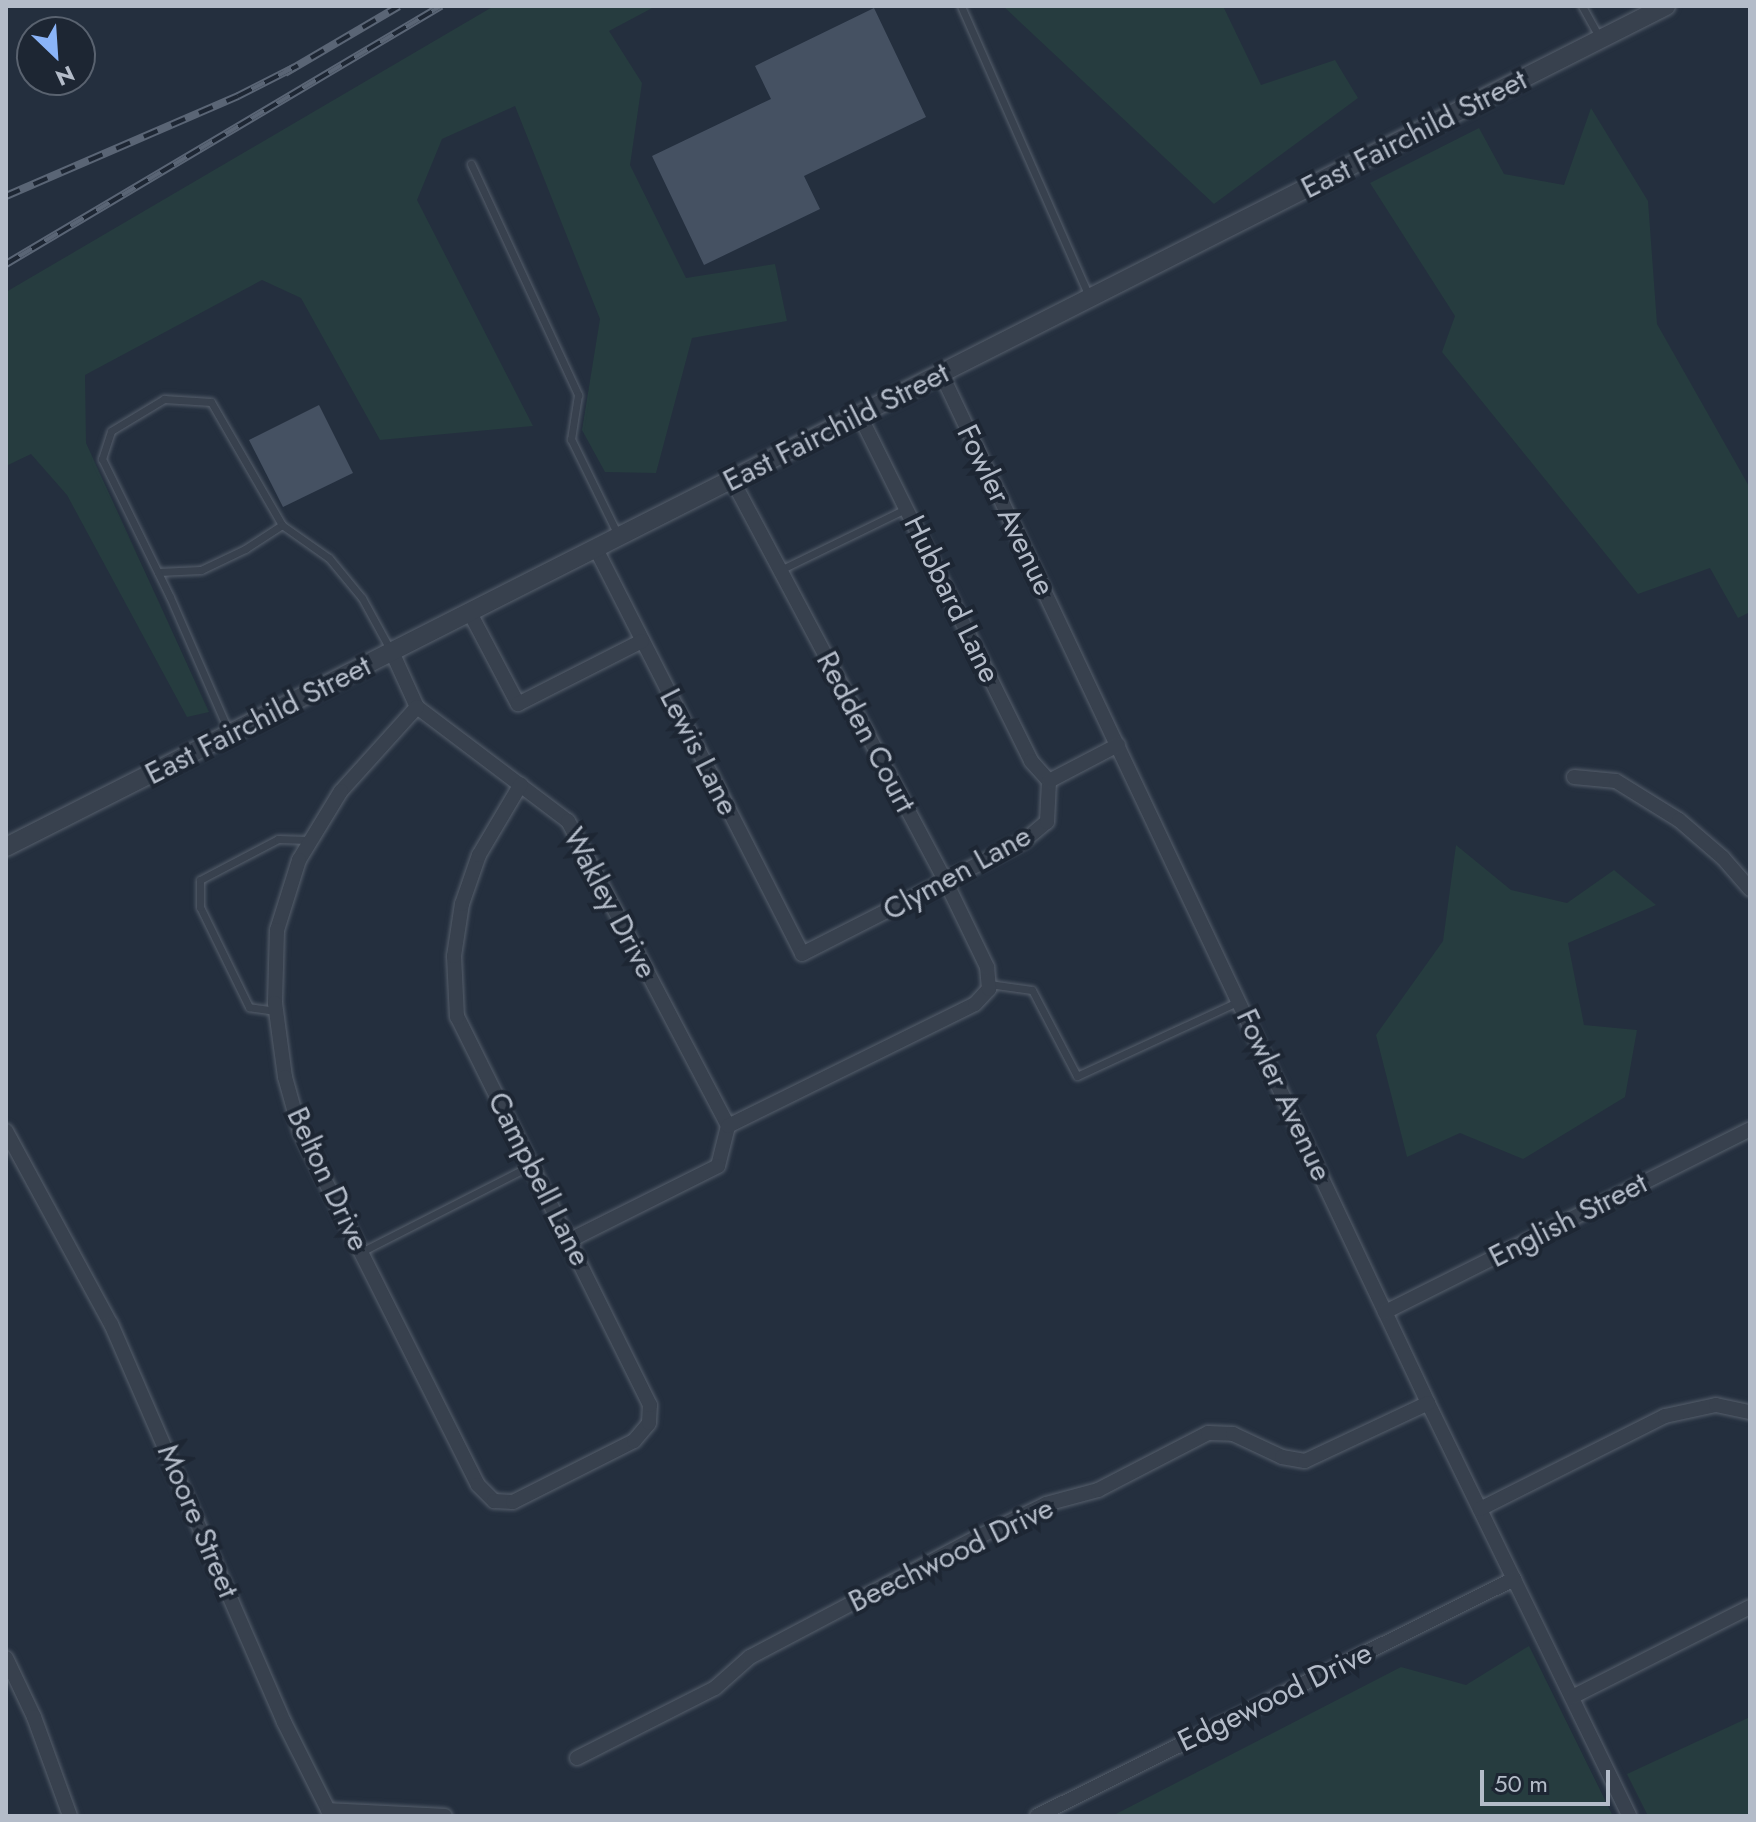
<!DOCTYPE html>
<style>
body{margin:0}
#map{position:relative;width:1756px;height:1822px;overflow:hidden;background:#242f3e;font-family:Jost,sans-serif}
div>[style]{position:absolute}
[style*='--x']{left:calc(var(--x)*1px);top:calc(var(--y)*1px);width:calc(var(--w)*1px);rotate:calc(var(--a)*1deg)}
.green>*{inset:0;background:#263c3f}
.building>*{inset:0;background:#455162}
.roads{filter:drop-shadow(0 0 2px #565f6c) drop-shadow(0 0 2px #565f6c)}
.service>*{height:7px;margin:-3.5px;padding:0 3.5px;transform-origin:3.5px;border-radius:3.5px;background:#38414e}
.minor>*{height:14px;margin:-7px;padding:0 7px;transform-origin:7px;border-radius:7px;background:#38414e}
.tertiary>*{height:18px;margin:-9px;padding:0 9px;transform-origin:9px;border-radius:9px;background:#38414e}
.rail>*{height:8px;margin-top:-4px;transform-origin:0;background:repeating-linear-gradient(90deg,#1d2633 0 15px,#5a6575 0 30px);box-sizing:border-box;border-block:2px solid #5a6575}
span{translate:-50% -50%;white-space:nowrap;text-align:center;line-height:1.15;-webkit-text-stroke:8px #1d2633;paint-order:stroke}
.street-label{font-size:30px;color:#b4bcc9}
.frame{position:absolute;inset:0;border:8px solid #b4bcc9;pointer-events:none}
.north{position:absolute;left:16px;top:16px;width:80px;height:80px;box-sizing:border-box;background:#1d2633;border:2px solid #59626f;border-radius:50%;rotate:155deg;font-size:22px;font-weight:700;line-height:32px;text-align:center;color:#b4bcc9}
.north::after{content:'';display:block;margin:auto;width:28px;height:36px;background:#8ab4f8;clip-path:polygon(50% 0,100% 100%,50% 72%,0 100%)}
.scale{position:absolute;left:1480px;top:1770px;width:130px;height:36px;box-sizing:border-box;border:4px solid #b4bcc9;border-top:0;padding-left:10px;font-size:24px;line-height:28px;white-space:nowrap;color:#b4bcc9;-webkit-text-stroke:6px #1d2633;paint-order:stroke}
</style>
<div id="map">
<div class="green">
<div style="clip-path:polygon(494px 6px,656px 6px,609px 31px,642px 83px,630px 165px,686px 278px,775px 264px,787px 321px,692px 338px,656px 473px,605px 472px,582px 430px,600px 319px,515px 106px,442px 139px,417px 200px,533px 426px,380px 440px,301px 298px,262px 280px,85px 375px,86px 443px,209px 712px,187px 717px,67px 495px,31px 454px,6px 466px,6px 292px)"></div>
<div style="clip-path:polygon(1003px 6px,1223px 6px,1261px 85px,1335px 60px,1358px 98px,1214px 204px)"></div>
<div style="clip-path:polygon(1591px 108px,1648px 201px,1657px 324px,1750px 488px,1750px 612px,1738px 618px,1710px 568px,1638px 594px,1442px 352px,1455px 316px,1370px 183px,1479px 128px,1504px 174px,1564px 185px)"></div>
<div style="clip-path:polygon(1456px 845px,1511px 890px,1567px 903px,1614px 870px,1656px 905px,1568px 943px,1584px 1025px,1637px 1030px,1625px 1097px,1523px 1159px,1460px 1133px,1407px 1157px,1376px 1035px,1443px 941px)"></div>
<div style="clip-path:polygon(1529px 1646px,1613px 1816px,1112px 1816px,1401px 1667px,1466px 1685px)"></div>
<div style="clip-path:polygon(1750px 1717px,1750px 1816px,1648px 1816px,1627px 1774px)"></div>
</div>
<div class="building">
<div style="clip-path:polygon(874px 8px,926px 117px,804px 176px,820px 209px,704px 265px,652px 156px,771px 99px,755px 66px)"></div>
<div style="clip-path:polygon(319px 405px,353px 473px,283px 507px,249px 440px)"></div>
</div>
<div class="roads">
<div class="service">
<div style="--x:961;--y:6;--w:317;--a:66.2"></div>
<div style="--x:1582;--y:6;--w:35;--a:61"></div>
<div style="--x:471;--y:164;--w:255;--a:65.1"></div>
<div style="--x:578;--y:395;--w:45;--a:99"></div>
<div style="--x:571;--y:439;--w:107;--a:63.9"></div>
<div style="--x:780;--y:570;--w:139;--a:-26"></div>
<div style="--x:158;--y:572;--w:43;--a:-2.7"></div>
<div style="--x:201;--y:570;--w:49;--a:-25.5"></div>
<div style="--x:245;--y:549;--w:44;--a:-33"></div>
<div style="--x:229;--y:732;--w:147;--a:-113.6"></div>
<div style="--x:170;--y:597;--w:154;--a:-116.2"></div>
<div style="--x:102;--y:459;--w:29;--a:-72"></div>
<div style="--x:111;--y:431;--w:62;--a:-31.1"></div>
<div style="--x:164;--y:399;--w:47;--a:3.7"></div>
<div style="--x:211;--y:402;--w:142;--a:60"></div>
<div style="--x:282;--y:525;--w:57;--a:35.1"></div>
<div style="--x:329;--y:558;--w:52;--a:50.5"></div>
<div style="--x:362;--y:598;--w:60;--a:61.3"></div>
<div style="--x:989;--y:984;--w:43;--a:7.9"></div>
<div style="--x:1032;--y:990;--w:97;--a:62.4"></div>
<div style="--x:1077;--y:1076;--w:176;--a:-24.8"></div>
<div style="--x:276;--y:1011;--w:27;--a:-172"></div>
<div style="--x:249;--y:1007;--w:111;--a:-116.1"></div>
<div style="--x:200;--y:907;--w:27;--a:-90"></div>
<div style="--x:200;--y:880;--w:88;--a:-27.7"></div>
<div style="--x:278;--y:839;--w:31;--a:2"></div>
<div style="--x:361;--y:1252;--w:190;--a:-27"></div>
</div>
<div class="minor">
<div style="--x:941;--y:373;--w:1139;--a:64.69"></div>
<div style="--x:1428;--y:1403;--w:459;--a:64"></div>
<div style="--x:859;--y:414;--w:387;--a:63.6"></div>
<div style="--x:1031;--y:761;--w:27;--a:48"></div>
<div style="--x:596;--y:549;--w:454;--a:63"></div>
<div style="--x:802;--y:954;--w:249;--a:-27"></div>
<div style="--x:1024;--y:841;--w:30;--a:-40"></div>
<div style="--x:1047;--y:822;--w:41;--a:-87.2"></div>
<div style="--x:1049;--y:781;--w:78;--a:-27.6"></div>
<div style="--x:470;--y:613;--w:103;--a:62.2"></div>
<div style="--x:518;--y:704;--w:139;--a:-26.9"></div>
<div style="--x:392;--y:652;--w:60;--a:65.6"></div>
<div style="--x:417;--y:707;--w:189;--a:37.1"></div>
<div style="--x:568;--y:821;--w:344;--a:62.3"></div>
<div style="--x:728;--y:1126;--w:41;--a:104"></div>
<div style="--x:718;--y:1166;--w:165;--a:153.4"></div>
<div style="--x:417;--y:707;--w:113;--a:132.1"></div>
<div style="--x:341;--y:791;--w:81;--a:121.3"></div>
<div style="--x:299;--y:860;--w:73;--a:107.4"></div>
<div style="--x:277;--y:930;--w:73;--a:91.6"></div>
<div style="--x:275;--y:1003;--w:75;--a:82.3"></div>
<div style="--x:285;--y:1077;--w:56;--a:74.5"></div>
<div style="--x:300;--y:1131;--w:396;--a:63.3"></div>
<div style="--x:478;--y:1485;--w:23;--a:45"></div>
<div style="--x:494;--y:1501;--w:19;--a:3"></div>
<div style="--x:513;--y:1502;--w:136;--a:-26.8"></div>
<div style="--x:634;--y:1441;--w:23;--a:-50"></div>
<div style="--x:649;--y:1423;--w:18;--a:-87"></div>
<div style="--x:650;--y:1405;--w:433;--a:-116.4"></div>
<div style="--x:457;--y:1017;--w:61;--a:-92.8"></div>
<div style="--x:454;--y:956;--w:53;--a:-81.3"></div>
<div style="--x:462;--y:904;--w:52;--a:-70.9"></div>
<div style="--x:479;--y:855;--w:82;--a:-59.4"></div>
<div style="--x:1574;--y:777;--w:42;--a:5.4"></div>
<div style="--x:1616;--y:781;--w:74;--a:31.8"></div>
<div style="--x:1679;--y:820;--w:58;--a:40.8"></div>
<div style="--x:1723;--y:858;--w:41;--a:48.9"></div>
<div style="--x:728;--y:1126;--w:275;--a:-26.3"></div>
<div style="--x:975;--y:1004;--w:21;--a:-47"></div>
<div style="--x:989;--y:989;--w:22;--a:-95"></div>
<div style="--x:987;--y:967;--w:94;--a:-115.8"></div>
<div style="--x:946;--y:882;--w:456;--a:-118"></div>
<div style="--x:6;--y:1131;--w:220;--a:61.5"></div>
<div style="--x:111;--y:1324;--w:434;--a:66.5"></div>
<div style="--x:284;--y:1722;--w:98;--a:63.4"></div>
<div style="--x:328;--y:1810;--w:117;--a:2.9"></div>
<div style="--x:1385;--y:1312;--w:408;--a:-26.6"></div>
<div style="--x:1480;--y:1509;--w:207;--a:-26.7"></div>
<div style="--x:1665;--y:1416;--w:52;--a:-12.2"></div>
<div style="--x:1716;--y:1405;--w:35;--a:12"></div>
<div style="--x:6;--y:1658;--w:65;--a:64.6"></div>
<div style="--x:34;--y:1717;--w:105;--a:70"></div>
<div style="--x:1572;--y:1697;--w:199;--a:-26.8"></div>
<div style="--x:577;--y:1758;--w:155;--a:-26.9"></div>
<div style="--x:715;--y:1688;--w:47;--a:-41.5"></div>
<div style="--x:750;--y:1657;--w:255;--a:-27.8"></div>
<div style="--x:976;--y:1538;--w:78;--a:-25.9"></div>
<div style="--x:1046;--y:1504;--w:54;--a:-15.1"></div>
<div style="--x:1098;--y:1490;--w:124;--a:-27.4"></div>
<div style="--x:1208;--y:1433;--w:25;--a:2"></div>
<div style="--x:1233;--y:1434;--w:54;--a:25.1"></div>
<div style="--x:1282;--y:1457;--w:23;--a:10"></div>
<div style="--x:1305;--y:1461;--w:136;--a:-25.2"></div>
<div style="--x:1037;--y:1816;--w:533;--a:-26.42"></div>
</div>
<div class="tertiary">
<div style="--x:6;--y:847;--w:1861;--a:-26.87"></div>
</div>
</div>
<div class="rail">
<div style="--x:285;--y:73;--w:132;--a:-30.4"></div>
<div style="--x:6;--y:196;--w:253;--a:-23.3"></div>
<div style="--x:238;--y:96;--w:64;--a:-27"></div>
<div style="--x:6;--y:264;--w:506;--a:-30.67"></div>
</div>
<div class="street-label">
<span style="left:1414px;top:134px;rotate:-27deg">East Fairchild Street</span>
<span style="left:836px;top:427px;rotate:-27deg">East Fairchild Street</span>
<span style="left:1006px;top:510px;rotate:64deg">Fowler Avenue</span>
<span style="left:952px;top:599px;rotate:64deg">Hubbard Lane</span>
<span style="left:258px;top:720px;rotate:-27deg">East Fairchild Street</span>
<span style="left:866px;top:732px;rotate:62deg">Redden Court</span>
<span style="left:699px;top:752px;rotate:63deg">Lewis Lane</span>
<span style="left:957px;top:873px;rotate:-29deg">Clymen Lane</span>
<span style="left:610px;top:903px;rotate:62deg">Wakley Drive</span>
<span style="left:1284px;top:1095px;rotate:65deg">Fowler Avenue</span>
<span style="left:328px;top:1179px;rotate:65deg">Belton Drive</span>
<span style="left:539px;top:1179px;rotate:63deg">Campbell Lane</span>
<span style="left:1568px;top:1220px;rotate:-27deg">English Street</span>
<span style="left:198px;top:1521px;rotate:67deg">Moore Street</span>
<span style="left:951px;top:1555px;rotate:-26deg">Beechwood Drive</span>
<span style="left:1275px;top:1697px;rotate:-26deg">Edgewood Drive</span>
</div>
<div class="frame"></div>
<div class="north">N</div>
<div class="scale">50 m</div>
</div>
